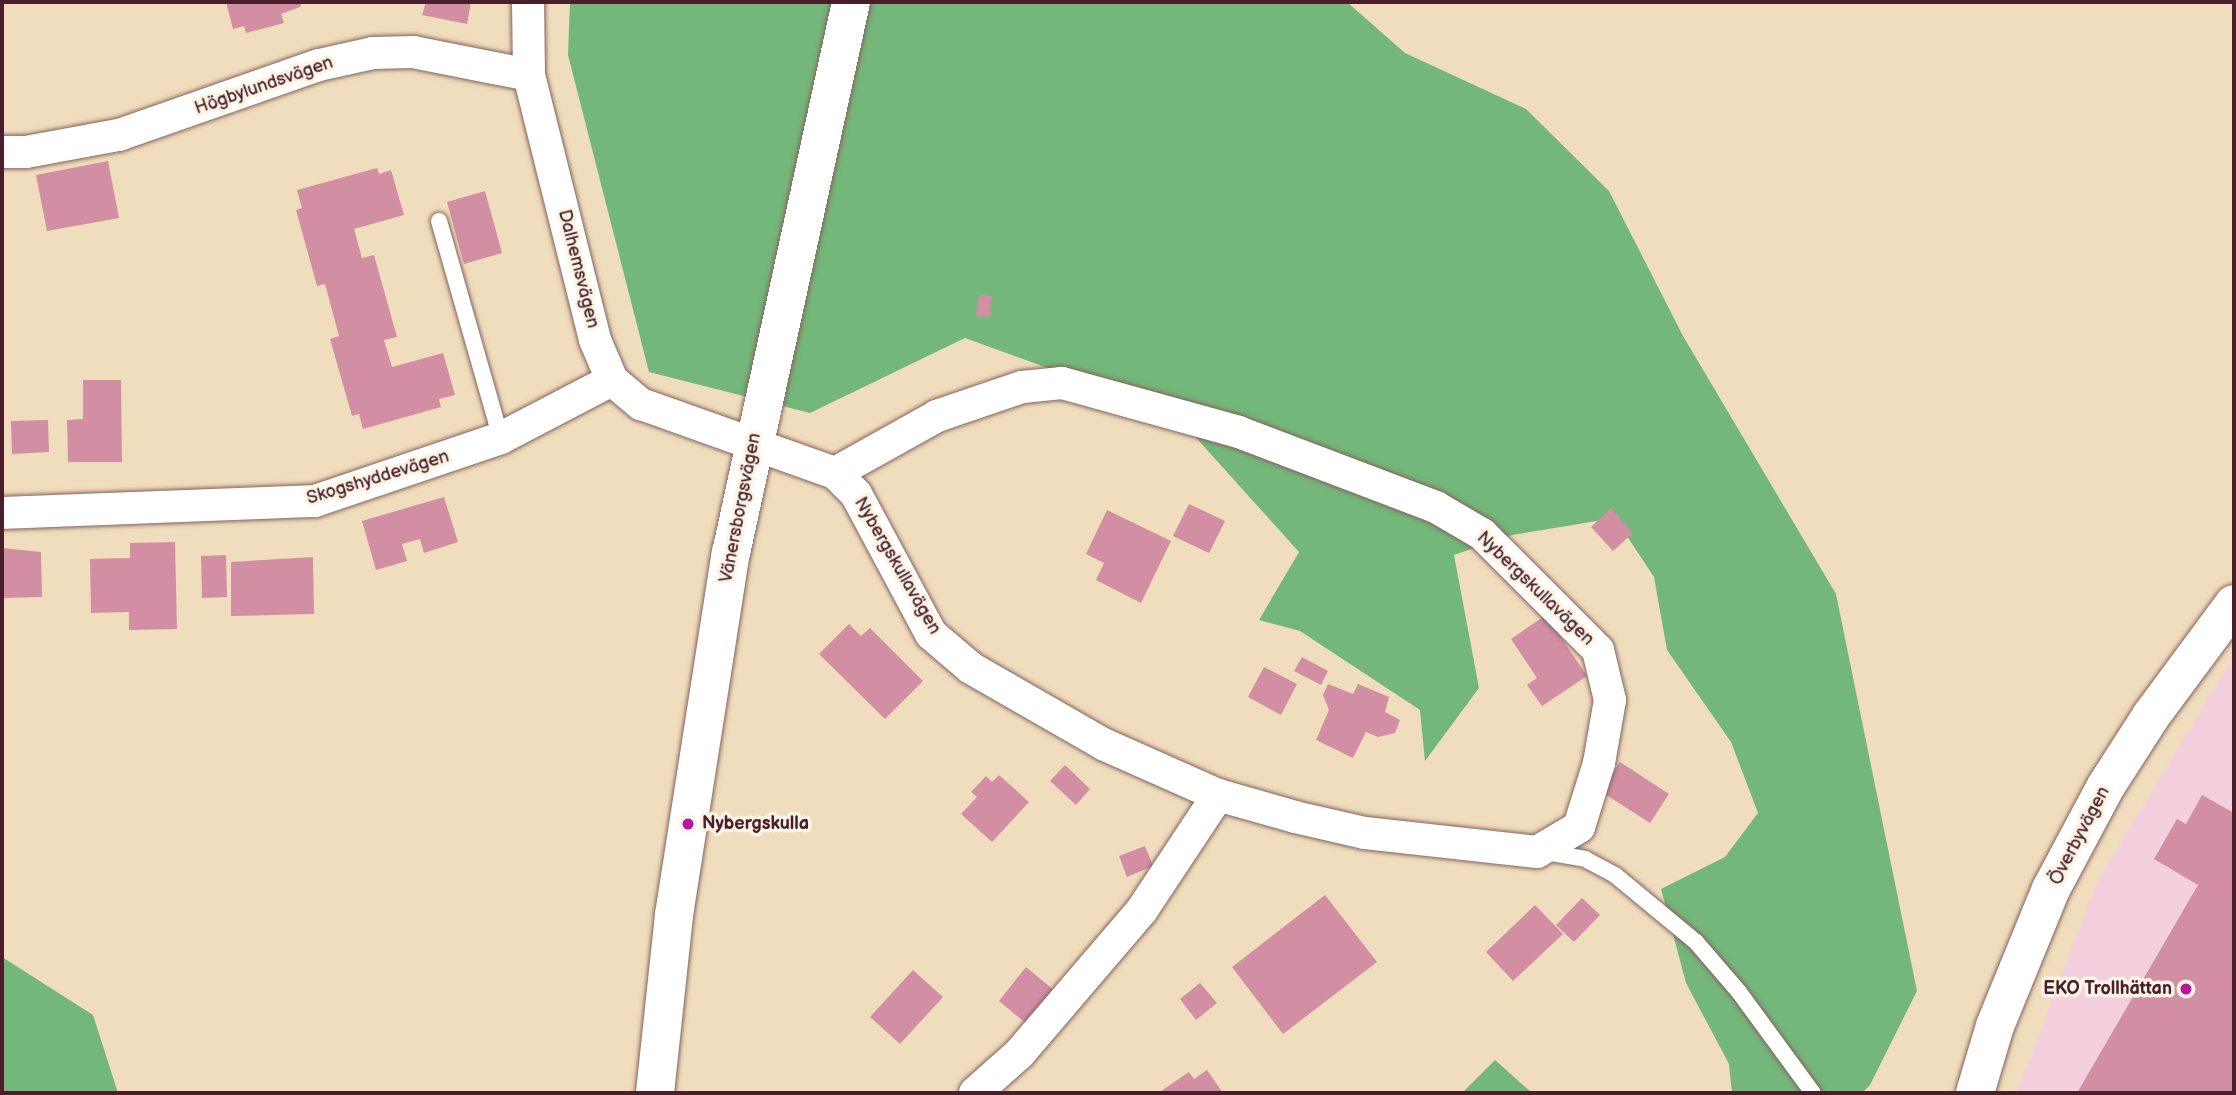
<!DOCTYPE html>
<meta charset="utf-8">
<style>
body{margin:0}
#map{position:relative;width:2236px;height:1095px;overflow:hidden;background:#f0ddbd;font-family:"Balsamiq Sans",sans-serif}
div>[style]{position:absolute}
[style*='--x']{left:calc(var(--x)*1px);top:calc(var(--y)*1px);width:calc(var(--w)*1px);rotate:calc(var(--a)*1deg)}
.built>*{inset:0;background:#f4cfdd}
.forest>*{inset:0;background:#74b77a}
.building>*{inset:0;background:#d28fa4}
.roads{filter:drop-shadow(0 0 2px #84625e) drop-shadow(0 0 2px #84625e)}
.lane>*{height:16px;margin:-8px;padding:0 8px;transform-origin:8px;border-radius:8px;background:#fff}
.street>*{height:32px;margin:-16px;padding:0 16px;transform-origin:16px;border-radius:16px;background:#fff}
.secondary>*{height:38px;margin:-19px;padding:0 19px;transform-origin:19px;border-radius:19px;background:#fff}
.dots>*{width:19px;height:19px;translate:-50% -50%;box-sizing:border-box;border:4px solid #fcf5e5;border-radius:50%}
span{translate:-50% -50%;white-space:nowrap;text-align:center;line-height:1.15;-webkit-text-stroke:7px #fcf5e5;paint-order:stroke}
.street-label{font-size:18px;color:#4a1f2b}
.poi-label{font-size:18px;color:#4a1f2b;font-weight:700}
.left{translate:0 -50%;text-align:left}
.right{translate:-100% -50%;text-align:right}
.frame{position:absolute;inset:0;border:4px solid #4a1f2b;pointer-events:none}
</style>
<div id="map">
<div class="built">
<div style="clip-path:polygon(2234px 656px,2234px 1093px,2017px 1093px,2097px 882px)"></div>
</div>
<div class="forest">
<div style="clip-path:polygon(570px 2px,1347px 2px,1405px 53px,1526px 109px,1609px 191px,1683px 336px,1836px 594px,1917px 991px,1870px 1085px,1862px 1093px,1732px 1093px,1729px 1064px,1686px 983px,1661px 889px,1725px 857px,1758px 813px,1731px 742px,1667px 650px,1654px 577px,1615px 518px,1512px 535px,1454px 555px,1479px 688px,1425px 761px,1420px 710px,1300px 631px,1259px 620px,1299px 552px,1190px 431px,1056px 371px,965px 338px,810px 413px,649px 372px,568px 55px)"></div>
<div style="clip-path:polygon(2px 957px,93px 1015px,118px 1093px,2px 1093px)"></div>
<div style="clip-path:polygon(1495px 1060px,1532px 1093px,1462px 1093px)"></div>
</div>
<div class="building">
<div style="clip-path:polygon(226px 2px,302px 2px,300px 7px,281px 14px,284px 23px,246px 33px,244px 26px,233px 29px)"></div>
<div style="clip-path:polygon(426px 2px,471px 2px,467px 24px,422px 15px)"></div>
<div style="clip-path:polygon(108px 161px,119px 218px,47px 231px,36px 175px)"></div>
<div style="clip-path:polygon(377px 168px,379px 174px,391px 170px,404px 215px,354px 229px,362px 258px,374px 255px,397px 337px,384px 340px,392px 367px,443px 353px,455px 395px,439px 399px,441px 407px,363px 429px,359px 414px,352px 416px,330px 339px,339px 336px,325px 284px,317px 286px,296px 210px,302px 208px,297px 190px)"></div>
<div style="clip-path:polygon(485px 191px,502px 253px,464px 264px,447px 202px)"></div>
<div style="clip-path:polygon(979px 295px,992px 296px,990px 317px,976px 316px)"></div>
<div style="clip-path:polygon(83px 380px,121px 380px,122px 462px,68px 462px,67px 420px,83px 419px)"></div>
<div style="clip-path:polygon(48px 420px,49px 452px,12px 454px,11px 421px)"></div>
<div style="clip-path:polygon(444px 497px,458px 542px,424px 553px,420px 539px,402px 544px,407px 561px,376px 570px,362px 521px)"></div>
<div style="clip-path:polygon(1189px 504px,1225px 521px,1209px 553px,1173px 536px)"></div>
<div style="clip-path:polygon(1611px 508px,1633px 533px,1613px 551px,1591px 527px)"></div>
<div style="clip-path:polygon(1107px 510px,1171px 541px,1141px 603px,1096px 580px,1104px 563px,1086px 554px)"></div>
<div style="clip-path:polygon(175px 542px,177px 629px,129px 630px,129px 612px,91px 613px,90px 559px,130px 558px,130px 543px)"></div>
<div style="clip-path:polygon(2px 548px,41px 552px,42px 597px,2px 598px)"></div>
<div style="clip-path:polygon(226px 555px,227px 597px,202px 598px,201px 556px)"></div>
<div style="clip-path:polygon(313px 557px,314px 614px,231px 616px,231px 562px)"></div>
<div style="clip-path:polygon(1546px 615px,1587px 676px,1542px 706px,1527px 685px,1537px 678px,1511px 639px)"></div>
<div style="clip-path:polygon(849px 624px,861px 636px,870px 628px,923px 681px,885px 719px,819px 654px)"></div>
<div style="clip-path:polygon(1302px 657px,1328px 671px,1321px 685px,1294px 671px)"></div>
<div style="clip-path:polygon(1264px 667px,1297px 684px,1281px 715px,1248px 697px)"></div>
<div style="clip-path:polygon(1328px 684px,1353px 694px,1358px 684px,1389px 697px,1385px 712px,1400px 720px,1395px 733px,1378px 737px,1366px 732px,1353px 758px,1316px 740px,1329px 710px,1323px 695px)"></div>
<div style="clip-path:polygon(1620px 762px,1669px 794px,1650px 823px,1600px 791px)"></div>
<div style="clip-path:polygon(1065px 765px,1090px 789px,1076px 805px,1050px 781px)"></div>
<div style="clip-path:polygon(999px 775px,1029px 802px,992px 842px,961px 814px,977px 797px,971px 792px,986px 776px,992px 782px)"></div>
<div style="clip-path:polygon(2202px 795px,2234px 813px,2234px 1093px,2077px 1093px,2198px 885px,2154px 859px,2177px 819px,2186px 824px)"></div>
<div style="clip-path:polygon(1145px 846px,1153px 866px,1127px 877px,1119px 856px)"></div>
<div style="clip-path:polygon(1325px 895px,1377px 962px,1283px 1034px,1232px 967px)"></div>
<div style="clip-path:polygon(1582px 898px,1600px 915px,1574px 942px,1556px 925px)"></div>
<div style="clip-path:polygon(1535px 905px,1563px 934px,1513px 981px,1486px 952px)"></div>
<div style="clip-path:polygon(1026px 967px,1055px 991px,1028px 1025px,999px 1001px)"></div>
<div style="clip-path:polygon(913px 970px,943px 997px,900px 1044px,870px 1017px)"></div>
<div style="clip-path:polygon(1200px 983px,1217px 1003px,1196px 1020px,1180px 999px)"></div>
<div style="clip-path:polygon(1207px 1070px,1223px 1093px,1158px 1093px,1189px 1072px,1194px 1079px)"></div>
</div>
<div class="roads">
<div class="lane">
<div style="--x:439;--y:221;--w:226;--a:74.1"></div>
<div style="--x:1546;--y:852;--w:40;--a:10"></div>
<div style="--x:1585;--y:859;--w:34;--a:28"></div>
<div style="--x:1615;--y:875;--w:105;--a:39.6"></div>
<div style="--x:1696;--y:942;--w:66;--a:49.3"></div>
<div style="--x:1739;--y:992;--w:125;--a:53.8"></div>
</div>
<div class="street">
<div style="--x:528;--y:2;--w:73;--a:89.2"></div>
<div style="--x:529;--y:75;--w:273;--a:76"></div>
<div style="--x:595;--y:340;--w:43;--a:67"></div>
<div style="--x:612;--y:380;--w:38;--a:40"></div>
<div style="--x:641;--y:404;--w:206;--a:19.6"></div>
<div style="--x:835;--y:473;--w:30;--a:45"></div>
<div style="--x:856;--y:494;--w:159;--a:61.8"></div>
<div style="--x:931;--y:634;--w:52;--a:40.4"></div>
<div style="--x:971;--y:668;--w:152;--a:29.9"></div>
<div style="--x:1103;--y:744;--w:126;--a:23.9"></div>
<div style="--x:1218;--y:795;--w:80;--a:15.9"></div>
<div style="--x:1295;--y:817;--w:72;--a:12.9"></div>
<div style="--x:1365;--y:833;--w:173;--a:6.3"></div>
<div style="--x:1537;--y:852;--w:49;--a:-30.8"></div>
<div style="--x:1579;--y:827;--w:67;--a:-72.6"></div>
<div style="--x:1599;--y:763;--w:64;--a:-80.1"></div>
<div style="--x:1610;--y:700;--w:51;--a:-103.5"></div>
<div style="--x:1598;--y:650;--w:164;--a:-135"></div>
<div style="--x:1482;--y:534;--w:53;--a:-149.6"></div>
<div style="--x:1436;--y:507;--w:211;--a:-159.2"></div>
<div style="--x:1239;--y:432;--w:184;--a:-164.5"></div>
<div style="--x:1062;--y:383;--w:40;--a:174.3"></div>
<div style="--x:1022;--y:387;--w:90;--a:161.2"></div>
<div style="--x:937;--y:416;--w:117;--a:150.8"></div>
<div style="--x:2;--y:152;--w:24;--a:0"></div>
<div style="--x:26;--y:152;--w:95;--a:-10.4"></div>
<div style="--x:119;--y:135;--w:212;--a:-19.3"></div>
<div style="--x:319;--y:65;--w:55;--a:-12.5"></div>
<div style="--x:373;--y:53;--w:40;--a:-1.4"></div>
<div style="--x:413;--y:52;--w:118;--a:11.2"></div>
<div style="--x:2;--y:513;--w:313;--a:-2.2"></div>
<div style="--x:315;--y:501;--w:196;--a:-18.7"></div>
<div style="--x:501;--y:438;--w:125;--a:-27.6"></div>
<div style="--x:975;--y:1093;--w:59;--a:-41.6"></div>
<div style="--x:1019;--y:1054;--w:189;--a:-49.5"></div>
<div style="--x:1142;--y:910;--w:138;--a:-56.5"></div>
</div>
<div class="secondary">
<div style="--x:655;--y:1093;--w:179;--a:-83.9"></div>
<div style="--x:674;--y:915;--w:366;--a:-81.1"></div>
<div style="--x:731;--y:553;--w:564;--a:-77.71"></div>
<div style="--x:1975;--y:1093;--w:70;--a:-73.4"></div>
<div style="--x:1995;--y:1026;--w:148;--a:-67.8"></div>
<div style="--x:2051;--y:889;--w:117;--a:-61.9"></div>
<div style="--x:2106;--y:786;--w:83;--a:-57.3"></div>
<div style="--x:2151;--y:716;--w:139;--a:-53.5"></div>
</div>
</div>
<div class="dots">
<div style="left:688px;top:824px;background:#b5179e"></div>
<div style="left:2186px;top:989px;background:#b5179e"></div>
</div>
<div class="street-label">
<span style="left:264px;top:86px;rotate:-19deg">Högbylundsvägen</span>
<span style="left:578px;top:269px;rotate:76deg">Dalhemsvägen</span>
<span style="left:378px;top:478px;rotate:-17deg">Skogshyddevägen</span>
<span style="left:741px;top:508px;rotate:-79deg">Vänersborgsvägen</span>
<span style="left:897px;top:566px;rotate:60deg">Nybergskullavägen</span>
<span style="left:1535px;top:589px;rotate:44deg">Nybergskullavägen</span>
<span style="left:2080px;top:836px;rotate:-62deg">Överbyvägen</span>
</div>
<div class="poi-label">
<span class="left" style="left:702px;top:824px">Nybergskulla</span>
<span class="right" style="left:2172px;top:989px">EKO Trollhättan</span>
</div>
<div class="frame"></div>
</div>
